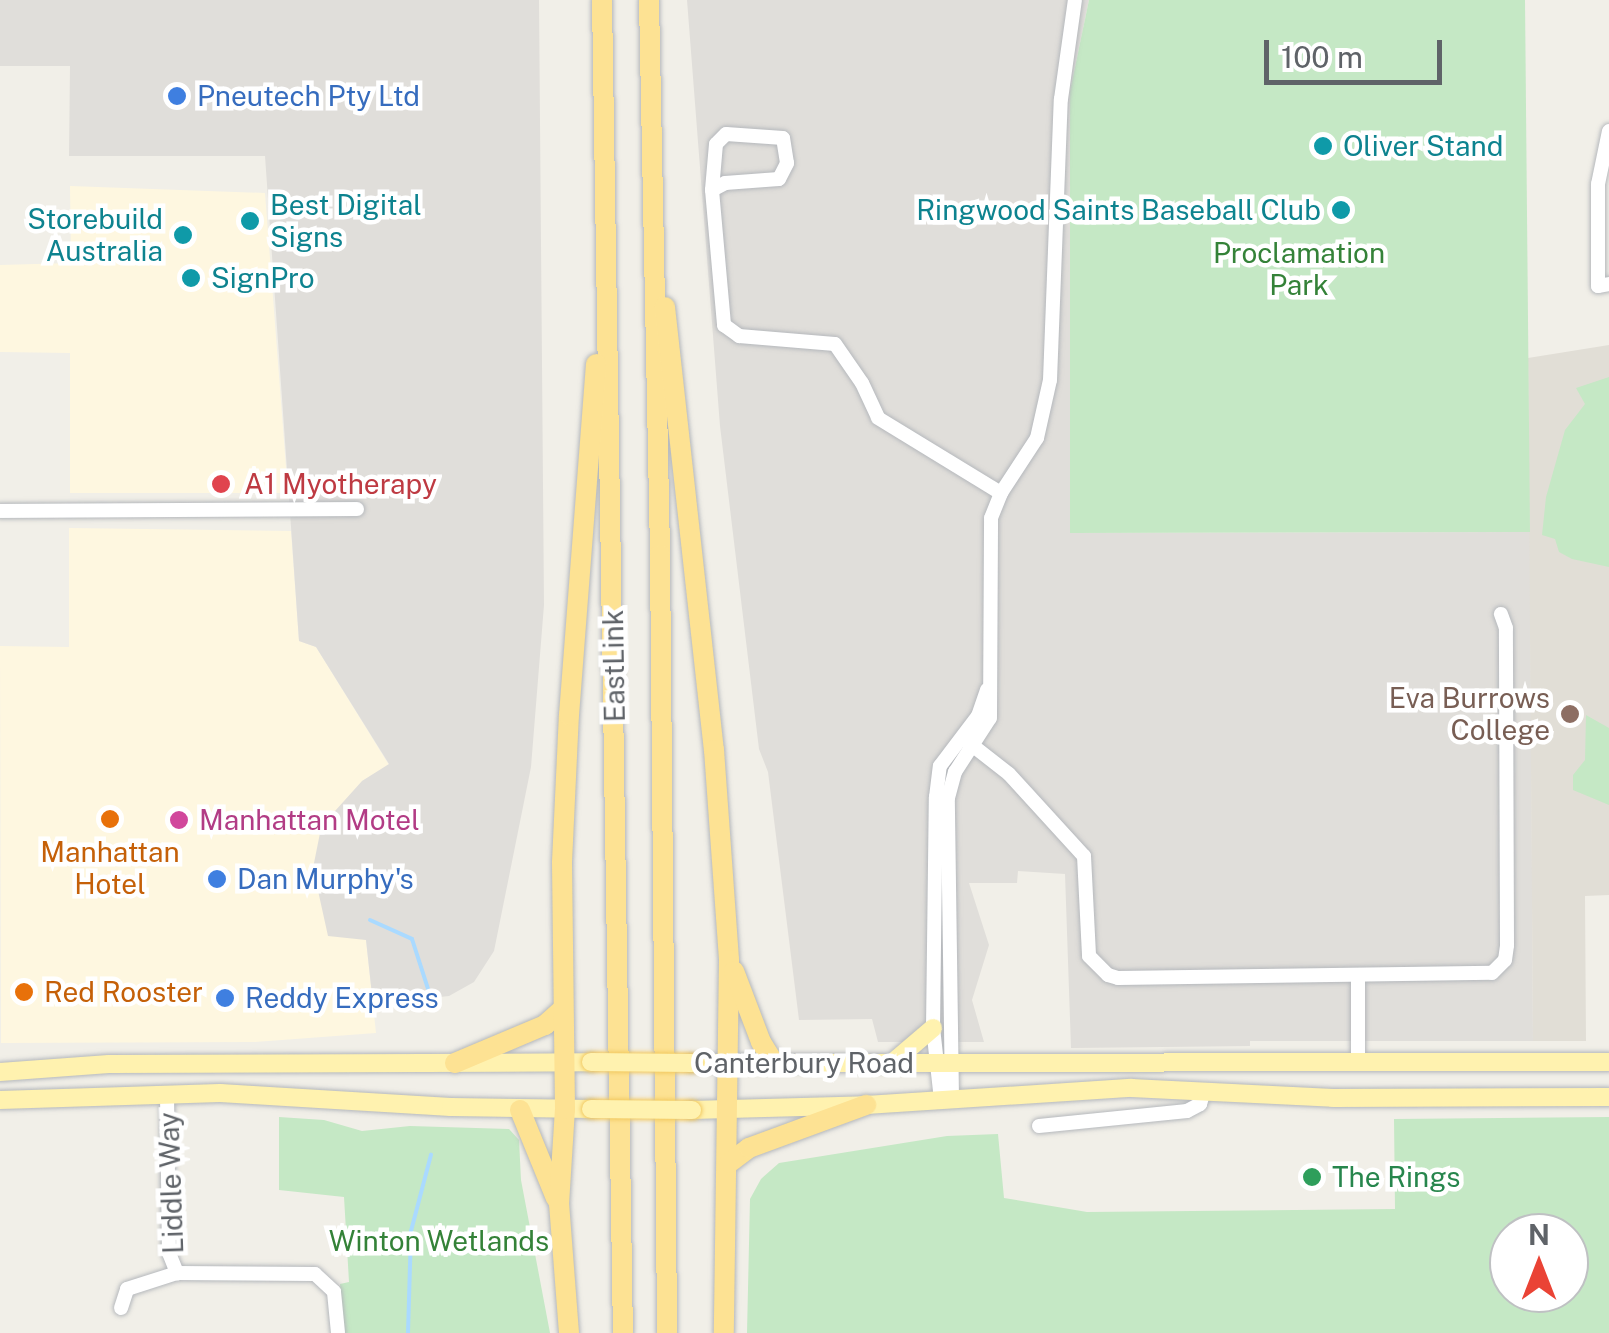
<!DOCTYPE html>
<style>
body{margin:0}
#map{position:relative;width:1609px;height:1333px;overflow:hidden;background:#f1efe8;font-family:"Public Sans",sans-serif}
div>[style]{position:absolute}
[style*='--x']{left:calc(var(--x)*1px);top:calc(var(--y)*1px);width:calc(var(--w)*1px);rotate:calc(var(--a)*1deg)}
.commercial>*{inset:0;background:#fef7e0}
.industrial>*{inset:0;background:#e0deda}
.education>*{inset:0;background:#e1ded6}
.green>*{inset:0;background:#c5e8c5}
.stream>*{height:4px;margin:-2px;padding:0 2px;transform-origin:2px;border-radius:2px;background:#aadaff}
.roads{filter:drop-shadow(0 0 2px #b5b8bc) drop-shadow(0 0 2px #b5b8bc)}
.minor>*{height:14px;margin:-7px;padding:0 7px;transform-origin:7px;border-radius:7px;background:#fff}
.major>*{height:18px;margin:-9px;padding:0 9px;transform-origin:9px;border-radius:9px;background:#fff2af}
.highway>*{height:20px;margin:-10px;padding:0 10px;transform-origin:10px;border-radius:10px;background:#fde293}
.bridges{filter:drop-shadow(0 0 2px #f2c960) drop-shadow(0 0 2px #f2c960)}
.major-bridge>*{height:18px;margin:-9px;padding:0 9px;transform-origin:9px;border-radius:9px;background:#fff2af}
.dots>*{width:28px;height:28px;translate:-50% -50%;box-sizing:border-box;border:5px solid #fff;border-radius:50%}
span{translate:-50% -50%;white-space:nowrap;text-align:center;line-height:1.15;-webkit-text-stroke:9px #fff;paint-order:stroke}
.shop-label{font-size:28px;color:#366cbe}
.left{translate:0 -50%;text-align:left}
.culture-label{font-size:28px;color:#0d838f}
.right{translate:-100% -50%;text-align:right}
.park-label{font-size:28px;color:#348238}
.health-label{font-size:28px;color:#be3a42}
.street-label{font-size:28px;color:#5f6368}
.education-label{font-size:28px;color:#785e54}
.hotel-label{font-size:28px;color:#b23c85}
.food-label{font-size:28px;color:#c56008}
.leisure-label{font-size:28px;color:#27864d}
.north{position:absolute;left:1489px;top:1213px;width:100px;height:100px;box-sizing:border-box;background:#fff;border:2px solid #bfc1c3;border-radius:50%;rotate:0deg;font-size:28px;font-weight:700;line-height:40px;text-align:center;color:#5f6368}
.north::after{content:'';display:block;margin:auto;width:35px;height:45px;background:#ea4335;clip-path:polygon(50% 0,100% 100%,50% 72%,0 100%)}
.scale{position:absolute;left:1264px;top:40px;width:178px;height:45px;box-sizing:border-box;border:5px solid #5f6368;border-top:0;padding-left:12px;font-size:30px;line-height:35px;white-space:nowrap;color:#5f6368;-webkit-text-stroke:8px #fff;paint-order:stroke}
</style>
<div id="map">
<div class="commercial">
<div style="clip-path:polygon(70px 186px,265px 193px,288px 493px,70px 493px,70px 353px,0 352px,0 265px,71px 263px)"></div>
<div style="clip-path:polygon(69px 528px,291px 531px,299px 641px,316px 647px,389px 765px,362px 781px,351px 935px,366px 940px,376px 1033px,255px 1042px,1px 1043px,0 646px,69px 647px)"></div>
</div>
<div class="industrial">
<div style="clip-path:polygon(0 0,539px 0,544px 605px,531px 767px,494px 951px,474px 982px,449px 996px,373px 1004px,366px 940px,328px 936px,313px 868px,320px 833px,335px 811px,362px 781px,389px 764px,316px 647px,299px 641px,265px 156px,69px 156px,70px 66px,0 66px)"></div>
<div style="clip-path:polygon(687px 0,1089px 0,1070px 91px,1071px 533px,1530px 532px,1533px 1041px,1250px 1041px,1250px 1046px,1071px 1048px,1065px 874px,1018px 871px,1017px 883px,969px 883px,989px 945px,972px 1000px,984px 1042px,878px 1042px,872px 1019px,799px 1020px,768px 772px,759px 749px,720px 426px)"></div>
</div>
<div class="education">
<div style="clip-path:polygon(1609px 345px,1609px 895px,1585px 896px,1586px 1041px,1533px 1041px,1528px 358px)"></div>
</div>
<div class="green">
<div style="clip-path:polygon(1089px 0,1525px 0,1530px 532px,1070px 533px,1070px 91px)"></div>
<div style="clip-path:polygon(1609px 377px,1609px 567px,1572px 559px,1559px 552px,1555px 539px,1542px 535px,1546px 497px,1565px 430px,1585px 404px,1576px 388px)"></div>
<div style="clip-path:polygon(1586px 715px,1609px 728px,1609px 805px,1573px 790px,1573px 775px,1585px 760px)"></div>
<div style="clip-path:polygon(279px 1117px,324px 1120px,362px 1131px,410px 1126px,509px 1129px,519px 1140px,521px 1180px,550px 1333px,344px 1333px,340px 1284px,349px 1282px,344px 1197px,279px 1190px)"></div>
<div style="clip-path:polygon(evenodd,1609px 1117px,1609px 1333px,747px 1333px,750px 1199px,761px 1179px,779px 1163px,947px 1136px,998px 1134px,1004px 1198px,1087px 1212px,1395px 1209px,1394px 1119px,1609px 1117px,1569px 1233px,1569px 1293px,1509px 1293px,1509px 1233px,1569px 1233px)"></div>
</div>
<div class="stream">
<div style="--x:370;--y:920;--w:46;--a:24.3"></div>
<div style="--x:412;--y:939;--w:59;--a:72.2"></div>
<div style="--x:408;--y:1333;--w:102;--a:-88.3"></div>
<div style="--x:411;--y:1231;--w:79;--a:-75.3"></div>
</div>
<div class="roads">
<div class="minor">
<div style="--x:1609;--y:131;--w:54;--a:101.7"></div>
<div style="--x:1598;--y:184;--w:102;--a:90"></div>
<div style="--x:1598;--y:286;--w:11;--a:-10"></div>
<div style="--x:712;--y:190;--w:15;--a:-28"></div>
<div style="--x:725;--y:183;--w:54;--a:-4.2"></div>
<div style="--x:779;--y:179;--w:18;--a:-63"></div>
<div style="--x:787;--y:163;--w:25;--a:-99"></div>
<div style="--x:783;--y:138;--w:57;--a:-176"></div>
<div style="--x:726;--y:134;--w:14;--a:135"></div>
<div style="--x:716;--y:144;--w:46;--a:95"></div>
<div style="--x:712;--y:190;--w:136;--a:84.9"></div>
<div style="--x:724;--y:325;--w:19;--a:36"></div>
<div style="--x:739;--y:336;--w:96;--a:4.8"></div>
<div style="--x:835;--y:344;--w:47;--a:55.3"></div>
<div style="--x:862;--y:383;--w:38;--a:65"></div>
<div style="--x:878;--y:418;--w:144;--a:31.4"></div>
<div style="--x:0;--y:511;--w:357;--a:-0.3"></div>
<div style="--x:963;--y:738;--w:58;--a:38"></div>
<div style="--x:1009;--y:774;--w:111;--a:47.6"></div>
<div style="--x:1084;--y:856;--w:100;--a:87.1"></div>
<div style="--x:1089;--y:956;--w:27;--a:45"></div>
<div style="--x:1108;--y:975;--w:10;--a:17"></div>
<div style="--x:1118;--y:978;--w:374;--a:-0.8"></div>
<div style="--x:1492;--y:973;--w:18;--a:-45"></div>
<div style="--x:1505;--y:960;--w:15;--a:-82"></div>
<div style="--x:1507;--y:945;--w:317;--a:-90.2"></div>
<div style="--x:1506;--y:628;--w:15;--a:-110"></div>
<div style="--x:1358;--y:1064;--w:87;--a:-90"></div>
<div style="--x:167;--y:1094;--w:159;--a:89.3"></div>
<div style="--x:169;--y:1253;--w:22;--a:68"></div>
<div style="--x:177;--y:1273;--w:138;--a:0.4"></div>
<div style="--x:315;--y:1274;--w:26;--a:43"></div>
<div style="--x:334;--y:1292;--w:41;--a:84.4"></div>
<div style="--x:952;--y:1099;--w:301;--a:-90.8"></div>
<div style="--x:948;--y:798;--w:27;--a:-75"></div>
<div style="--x:955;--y:772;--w:64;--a:-57.1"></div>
<div style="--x:990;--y:718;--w:200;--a:-89.7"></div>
<div style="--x:991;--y:518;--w:27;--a:-68"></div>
<div style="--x:1001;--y:493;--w:66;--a:-56.8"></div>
<div style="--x:1037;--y:438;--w:59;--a:-77.4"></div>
<div style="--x:1050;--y:380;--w:281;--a:-87.8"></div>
<div style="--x:1061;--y:99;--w:100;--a:-82"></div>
<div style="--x:941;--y:1100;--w:72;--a:-96.3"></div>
<div style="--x:933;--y:1028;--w:231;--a:-89.3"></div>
<div style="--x:936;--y:797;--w:31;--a:-83"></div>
<div style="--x:940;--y:766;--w:63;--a:-52.8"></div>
<div style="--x:978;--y:716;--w:28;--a:-71"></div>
<div style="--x:1039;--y:1126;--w:149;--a:-5.8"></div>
<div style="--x:1187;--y:1111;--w:15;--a:-28"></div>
<div style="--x:1200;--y:1104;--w:14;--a:-73"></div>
<div style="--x:121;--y:1308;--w:20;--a:-72"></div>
<div style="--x:127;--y:1289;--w:52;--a:-17.7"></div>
</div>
<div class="major">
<div style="--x:692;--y:1063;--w:917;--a:-0.06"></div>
<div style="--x:892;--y:1063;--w:54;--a:-40.5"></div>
<div style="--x:0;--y:1072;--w:109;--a:-4.2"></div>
<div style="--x:109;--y:1064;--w:482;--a:-0.2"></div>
<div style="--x:0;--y:1100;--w:220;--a:-1.8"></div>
<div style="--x:220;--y:1093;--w:231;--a:3.5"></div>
<div style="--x:451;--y:1107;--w:140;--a:0.8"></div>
<div style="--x:692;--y:1110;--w:174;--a:-1.6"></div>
<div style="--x:866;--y:1105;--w:266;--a:-3.7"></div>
<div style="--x:1131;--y:1088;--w:202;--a:2.8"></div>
<div style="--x:1333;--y:1098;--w:276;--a:-0.2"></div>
</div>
<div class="highway">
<div style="--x:602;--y:0;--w:1333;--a:89.1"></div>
<div style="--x:649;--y:0;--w:555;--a:88.86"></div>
<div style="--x:660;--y:555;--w:778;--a:89.48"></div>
<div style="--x:665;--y:307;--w:446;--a:83.7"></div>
<div style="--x:714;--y:750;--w:211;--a:85.9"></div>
<div style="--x:729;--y:960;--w:373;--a:90.8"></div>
<div style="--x:734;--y:971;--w:76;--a:69.2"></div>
<div style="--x:761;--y:1042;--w:25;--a:58"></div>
<div style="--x:455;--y:1063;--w:98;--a:-22.9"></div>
<div style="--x:545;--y:1025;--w:24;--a:-42"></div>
<div style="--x:520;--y:1110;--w:95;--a:67.8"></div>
<div style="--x:729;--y:1163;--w:25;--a:-37"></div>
<div style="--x:749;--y:1148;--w:125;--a:-20.2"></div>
<div style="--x:569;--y:1333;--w:129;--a:-94.4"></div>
<div style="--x:559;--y:1204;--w:95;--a:-86.4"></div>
<div style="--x:565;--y:1109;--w:247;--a:-90.7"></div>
<div style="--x:562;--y:862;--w:147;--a:-87.3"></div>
<div style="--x:569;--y:715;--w:352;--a:-85.6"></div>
</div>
</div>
<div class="bridges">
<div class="major-bridge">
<div style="--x:591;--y:1062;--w:101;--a:0.6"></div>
<div style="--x:591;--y:1109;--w:101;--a:0.6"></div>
</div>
</div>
<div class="dots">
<div style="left:177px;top:96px;background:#3f7fe0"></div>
<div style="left:1323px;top:146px;background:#0f9aa8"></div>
<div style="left:1341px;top:210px;background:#0f9aa8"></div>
<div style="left:250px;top:221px;background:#0f9aa8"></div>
<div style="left:183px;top:235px;background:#0f9aa8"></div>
<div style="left:191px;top:278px;background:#0f9aa8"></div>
<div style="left:221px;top:484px;background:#e0444e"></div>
<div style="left:1570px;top:714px;background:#8d6e63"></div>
<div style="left:110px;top:819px;background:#e8710a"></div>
<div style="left:179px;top:820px;background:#d1479c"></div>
<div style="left:217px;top:879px;background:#3f7fe0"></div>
<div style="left:24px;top:992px;background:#e8710a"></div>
<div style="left:225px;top:998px;background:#3f7fe0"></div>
<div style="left:1312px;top:1177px;background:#2e9e5b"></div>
</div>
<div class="shop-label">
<span class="left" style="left:197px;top:96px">Pneutech Pty Ltd</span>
<span class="left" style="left:237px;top:879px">Dan Murphy's</span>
<span class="left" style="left:245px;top:998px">Reddy Express</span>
</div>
<div class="culture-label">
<span class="left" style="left:1343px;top:146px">Oliver Stand</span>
<span class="left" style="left:270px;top:221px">Best Digital<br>Signs</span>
<span class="right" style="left:1321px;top:210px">Ringwood Saints Baseball Club</span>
<span class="right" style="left:163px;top:235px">Storebuild<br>Australia</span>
<span class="left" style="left:211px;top:278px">SignPro</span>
</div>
<div class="park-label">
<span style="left:1299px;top:269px">Proclamation<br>Park</span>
<span style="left:439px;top:1241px">Winton Wetlands</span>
</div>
<div class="health-label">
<span class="left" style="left:244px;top:484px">A1 Myotherapy</span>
</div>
<div class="street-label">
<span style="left:614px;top:666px;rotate:-91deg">EastLink</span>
<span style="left:804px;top:1063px">Canterbury Road</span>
<span style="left:171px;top:1183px;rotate:-92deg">Liddle Way</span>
</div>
<div class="education-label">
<span class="right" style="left:1550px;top:714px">Eva Burrows<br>College</span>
</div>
<div class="hotel-label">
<span class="left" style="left:199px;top:820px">Manhattan Motel</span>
</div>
<div class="food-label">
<span style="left:110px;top:868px">Manhattan<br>Hotel</span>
<span class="left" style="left:44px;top:992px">Red Rooster</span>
</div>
<div class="leisure-label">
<span class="left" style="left:1332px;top:1177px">The Rings</span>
</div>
<div class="north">N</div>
<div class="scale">100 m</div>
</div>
